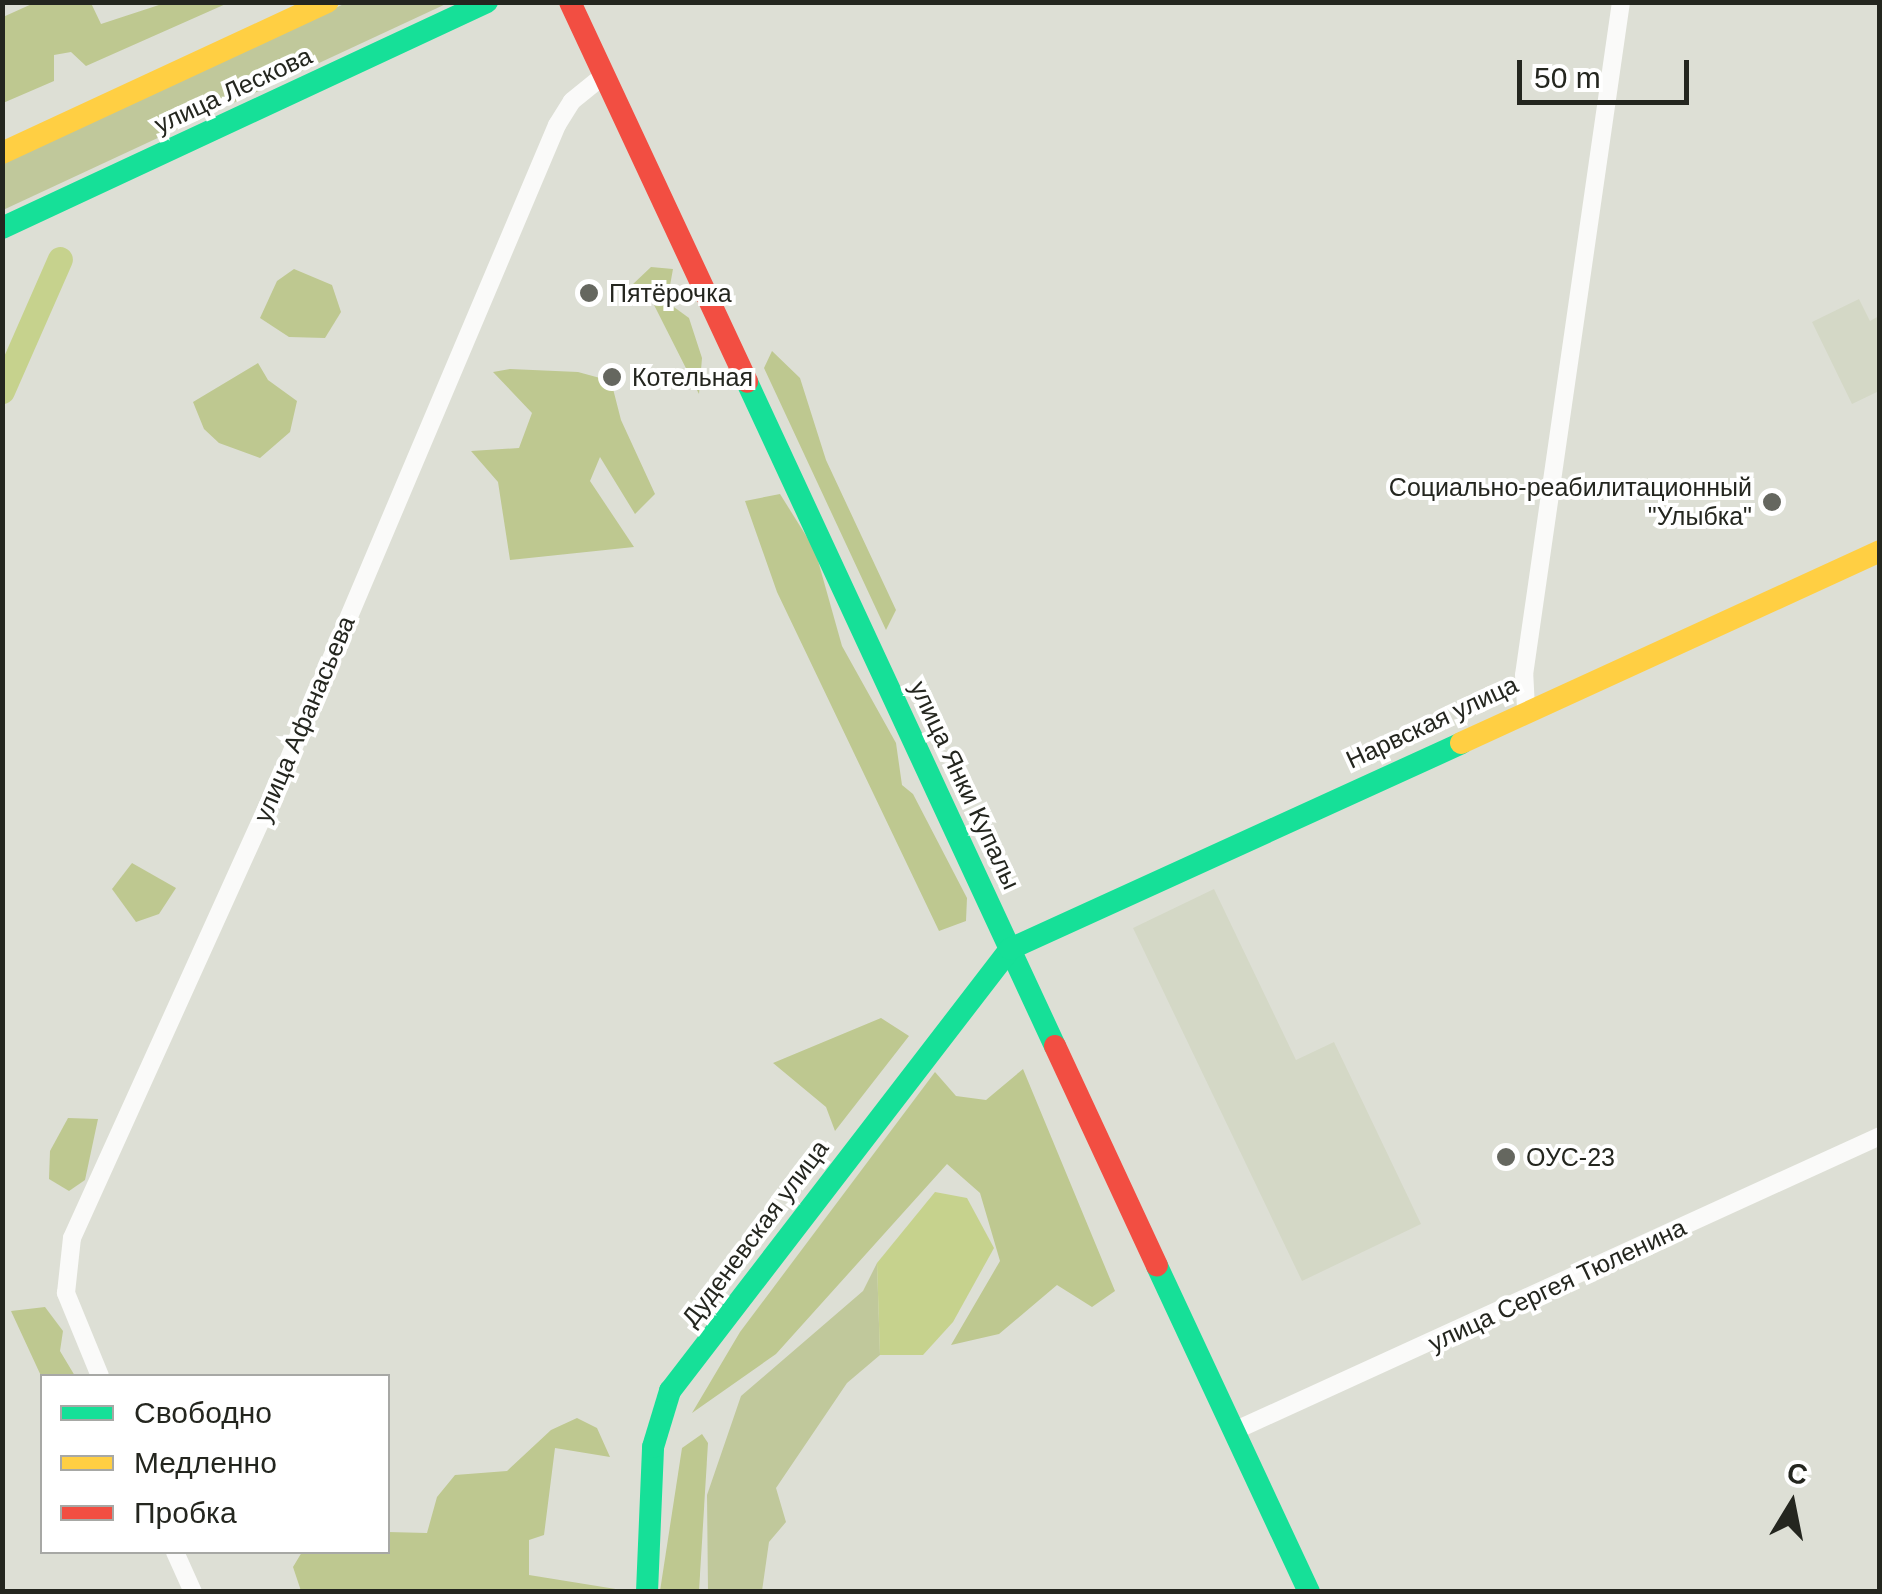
<!DOCTYPE html>
<meta charset="utf-8">
<style>
body{margin:0}
#map{position:relative;width:1882px;height:1594px;overflow:hidden;background:#dddfd5;font-family:Arial,sans-serif}
div>[style]{position:absolute}
[style*='--x']{left:calc(var(--x)*1px);top:calc(var(--y)*1px);width:calc(var(--w)*1px);rotate:calc(var(--a)*1deg)}
.built>*{inset:0;background:#d4d8c6}
.green>*{inset:0;background:#c0c89b}
.forest>*{inset:0;background:#bec890}
.water>*{inset:0;background:#c6d28d}
.canal>*{height:25px;margin:-12.5px;padding:0 12.5px;transform-origin:12.5px;border-radius:12.5px;background:#c6d28d}
.street>*{height:18px;margin:-9px;padding:0 9px;transform-origin:9px;border-radius:9px;background:#fafaf9}
.fast>*{height:22px;margin:-11px;padding:0 11px;transform-origin:11px;border-radius:11px;background:#16e098}
.slow>*{height:22px;margin:-11px;padding:0 11px;transform-origin:11px;border-radius:11px;background:#ffcf43}
.jam>*{height:22px;margin:-11px;padding:0 11px;transform-origin:11px;border-radius:11px;background:#f24e42}
.dots>*{width:28px;height:28px;translate:-50% -50%;box-sizing:border-box;border:5px solid #fff;border-radius:50%}
span{translate:-50% -50%;white-space:nowrap;text-align:center;line-height:1.15;-webkit-text-stroke:8px #fff;paint-order:stroke}
.street-label{font-size:25px;color:#24261f}
.poi-label{font-size:25px;color:#24261f}
.left{translate:0 -50%;text-align:left}
.right{translate:-100% -50%;text-align:right}
.frame{position:absolute;inset:0;border:5px solid #24261f;pointer-events:none}
.legend{position:absolute;left:40px;top:1374px;width:350px;height:180px;box-sizing:border-box;background:#fff;border:2px solid #a7a8a5;margin:0;padding:12px 18px;list-style:none;font-size:30px;color:#24261f}
.legend li{display:flex;align-items:center;gap:20px;height:50px}
.legend b{width:50px;border:2px solid #a7a8a5}
.north{position:absolute;left:1742px;top:1454px;width:100px;height:100px;-webkit-text-stroke:8px #fff;paint-order:stroke;rotate:10deg;font-size:28px;font-weight:700;line-height:40px;text-align:center;color:#24261f}
.north::after{content:'';display:block;margin:auto;width:35px;height:45px;background:#24261f;clip-path:polygon(50% 0,100% 100%,50% 72%,0 100%)}
.scale{position:absolute;left:1517px;top:60px;width:172px;height:45px;box-sizing:border-box;border:5px solid #24261f;border-top:0;padding-left:12px;font-size:30px;line-height:35px;white-space:nowrap;color:#24261f;-webkit-text-stroke:8px #fff;paint-order:stroke}
</style>
<div id="map">
<div class="built">
<div style="clip-path:polygon(1859px 299px,1870px 321px,1879px 316px,1879px 391px,1852px 404px,1812px 322px)"></div>
<div style="clip-path:polygon(1214px 889px,1296px 1060px,1334px 1042px,1421px 1224px,1302px 1281px,1133px 928px)"></div>
</div>
<div class="green">
<div style="clip-path:polygon(346px 3px,448px 3px,3px 210px,2px 164px)"></div>
<div style="clip-path:polygon(877px 1263px,880px 1355px,847px 1383px,776px 1488px,786px 1522px,769px 1542px,762px 1591px,708px 1591px,707px 1495px,741px 1396px,863px 1291px)"></div>
</div>
<div class="forest">
<div style="clip-path:polygon(34px 3px,91px 3px,101px 24px,165px 3px,228px 3px,86px 66px,71px 52px,54px 55px,54px 81px,3px 103px,3px 17px)"></div>
<div style="clip-path:polygon(651px 267px,673px 269px,667px 302px,689px 318px,702px 358px,699px 394px,652px 301px,632px 285px)"></div>
<div style="clip-path:polygon(294px 269px,332px 285px,341px 312px,325px 338px,289px 337px,260px 318px,277px 281px)"></div>
<div style="clip-path:polygon(772px 351px,800px 378px,826px 460px,896px 610px,886px 630px,764px 368px)"></div>
<div style="clip-path:polygon(258px 363px,268px 380px,297px 401px,290px 432px,260px 458px,219px 443px,204px 429px,193px 402px)"></div>
<div style="clip-path:polygon(510px 369px,578px 372px,611px 381px,621px 420px,655px 494px,635px 514px,600px 457px,590px 481px,634px 547px,510px 560px,498px 482px,471px 451px,519px 448px,532px 413px,493px 372px)"></div>
<div style="clip-path:polygon(780px 494px,815px 550px,842px 646px,896px 743px,902px 785px,913px 794px,967px 898px,966px 921px,939px 931px,777px 592px,745px 501px)"></div>
<div style="clip-path:polygon(132px 863px,176px 888px,159px 914px,136px 922px,112px 889px)"></div>
<div style="clip-path:polygon(881px 1018px,909px 1036px,835px 1131px,826px 1107px,773px 1063px)"></div>
<div style="clip-path:polygon(1023px 1069px,1115px 1291px,1092px 1307px,1057px 1285px,999px 1334px,951px 1345px,1000px 1261px,980px 1193px,947px 1164px,776px 1354px,692px 1413px,740px 1332px,935px 1072px,956px 1096px,986px 1100px)"></div>
<div style="clip-path:polygon(68px 1118px,98px 1119px,85px 1180px,69px 1191px,49px 1179px,50px 1151px)"></div>
<div style="clip-path:polygon(45px 1307px,63px 1331px,60px 1351px,75px 1376px,42px 1378px,11px 1311px)"></div>
<div style="clip-path:polygon(577px 1418px,597px 1428px,610px 1457px,555px 1448px,544px 1535px,529px 1540px,529px 1575px,628px 1591px,301px 1591px,293px 1567px,302px 1552px,388px 1552px,388px 1532px,427px 1533px,437px 1497px,455px 1475px,507px 1471px,551px 1430px)"></div>
<div style="clip-path:polygon(702px 1434px,708px 1443px,699px 1591px,660px 1591px,682px 1448px)"></div>
</div>
<div class="water">
<div style="clip-path:polygon(935px 1192px,967px 1198px,994px 1248px,953px 1322px,923px 1355px,880px 1355px,877px 1263px)"></div>
</div>
<div class="canal">
<div style="--x:2;--y:391;--w:144;--a:-66.3"></div>
</div>
<div class="street">
<div style="--x:1526;--y:708;--w:33;--a:-93"></div>
<div style="--x:1524;--y:675;--w:680;--a:-81.8"></div>
<div style="--x:100;--y:1376;--w:90;--a:-112.3"></div>
<div style="--x:66;--y:1293;--w:55;--a:-83.8"></div>
<div style="--x:72;--y:1238;--w:521;--a:-65.65"></div>
<div style="--x:287;--y:763;--w:693;--a:-67.06"></div>
<div style="--x:557;--y:125;--w:28;--a:-58"></div>
<div style="--x:572;--y:101;--w:41;--a:-39.1"></div>
<div style="--x:1234;--y:1431;--w:710;--a:-24.54"></div>
<div style="--x:175;--y:1552;--w:44;--a:65.8"></div>
</div>
<div class="fast">
<div style="--x:2;--y:228;--w:535;--a:-24.98"></div>
<div style="--x:747;--y:382;--w:732;--a:65.12"></div>
<div style="--x:1157;--y:1266;--w:360;--a:65"></div>
<div style="--x:647;--y:1592;--w:145;--a:-87.6"></div>
<div style="--x:653;--y:1447;--w:59;--a:-73.1"></div>
<div style="--x:670;--y:1391;--w:558;--a:-52.43"></div>
<div style="--x:1010;--y:949;--w:496;--a:-24.5"></div>
</div>
<div class="slow">
<div style="--x:2;--y:153;--w:359;--a:-24.9"></div>
<div style="--x:1461;--y:743;--w:461;--a:-24.6"></div>
</div>
<div class="jam">
<div style="--x:570;--y:2;--w:419;--a:65"></div>
<div style="--x:1055;--y:1046;--w:242;--a:65.1"></div>
</div>
<div class="dots">
<div style="left:589px;top:293px;background:#65675f"></div>
<div style="left:612px;top:377px;background:#65675f"></div>
<div style="left:1772px;top:502px;background:#65675f"></div>
<div style="left:1506px;top:1157px;background:#65675f"></div>
</div>
<div class="street-label">
<span style="left:233px;top:90px;rotate:-25deg">улица Лескова</span>
<span style="left:304px;top:719px;rotate:-67deg">улица Афанасьева</span>
<span style="left:1432px;top:722px;rotate:-25deg">Нарвская улица</span>
<span style="left:965px;top:785px;rotate:65deg">улица Янки Купалы</span>
<span style="left:755px;top:1233px;rotate:-53deg">Дуденевская улица</span>
<span style="left:1557px;top:1285px;rotate:-25deg">улица Сергея Тюленина</span>
</div>
<div class="poi-label">
<span class="left" style="left:609px;top:293px">Пятёрочка</span>
<span class="left" style="left:632px;top:377px">Котельная</span>
<span class="right" style="left:1752px;top:502px">Социально-реабилитационный<br>"Улыбка"</span>
<span class="left" style="left:1526px;top:1157px">ОУС-23</span>
</div>
<div class="frame"></div>
<ul class="legend">
<li><b style="height:12px;background:#16e098"></b>Свободно</li>
<li><b style="height:12px;background:#ffcf43"></b>Медленно</li>
<li><b style="height:12px;background:#f24e42"></b>Пробка</li>
</ul>
<div class="north">С</div>
<div class="scale">50 m</div>
</div>
